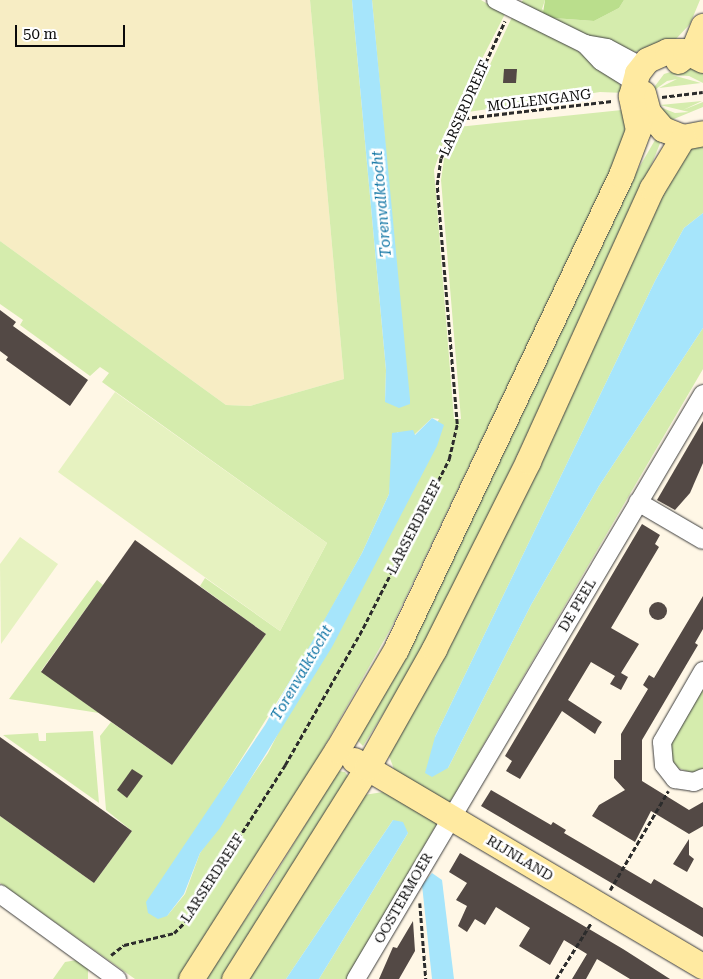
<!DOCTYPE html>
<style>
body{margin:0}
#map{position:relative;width:703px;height:979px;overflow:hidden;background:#fff7e6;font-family:"Roboto Serif",serif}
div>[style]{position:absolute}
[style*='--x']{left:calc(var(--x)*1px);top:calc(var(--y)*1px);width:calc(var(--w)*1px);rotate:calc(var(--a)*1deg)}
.farmland>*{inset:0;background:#f7edc4}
.green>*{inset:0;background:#d5ecad}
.forest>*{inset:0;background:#bade8c}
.pitch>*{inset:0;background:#e6f2c0}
.water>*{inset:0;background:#a6e5fb}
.building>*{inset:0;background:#534945}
.round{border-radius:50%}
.path>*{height:2.5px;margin-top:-1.25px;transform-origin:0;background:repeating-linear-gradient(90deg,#2c2c2c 0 5px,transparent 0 7.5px)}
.roads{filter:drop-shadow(0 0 1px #3d3d3d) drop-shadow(0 0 1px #3d3d3d)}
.street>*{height:18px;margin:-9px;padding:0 9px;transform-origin:9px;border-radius:9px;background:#fff}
.secondary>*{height:25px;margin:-12.5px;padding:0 12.5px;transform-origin:12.5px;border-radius:12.5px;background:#ffeaa1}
span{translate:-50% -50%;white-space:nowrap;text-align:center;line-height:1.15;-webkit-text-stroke:5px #fff;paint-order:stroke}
.street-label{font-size:14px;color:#0a0a0a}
.water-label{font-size:15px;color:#0b72a3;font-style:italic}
.scale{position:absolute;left:15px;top:25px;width:110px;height:22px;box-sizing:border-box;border:2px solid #0a0a0a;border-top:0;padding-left:6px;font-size:15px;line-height:18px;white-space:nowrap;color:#0a0a0a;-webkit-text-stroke:4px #fff;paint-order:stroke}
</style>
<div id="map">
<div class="farmland">
<div style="clip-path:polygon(0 0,310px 0,344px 379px,250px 406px,226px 405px,0 241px)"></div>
</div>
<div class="green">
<div style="clip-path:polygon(evenodd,310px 0,352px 0,386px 370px,385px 402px,405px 361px,372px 0,481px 0,505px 14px,450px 121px,434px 170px,454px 419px,461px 419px,441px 180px,444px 159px,458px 127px,622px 110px,629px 135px,392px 626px,296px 797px,182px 979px,135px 979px,0 883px,0 816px,94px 883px,132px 831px,106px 810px,100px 736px,111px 722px,172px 765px,266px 634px,200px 586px,205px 578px,280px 631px,327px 543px,102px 382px,109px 373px,100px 367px,90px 376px,20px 325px,23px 320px,0 304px,0 241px,226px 405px,250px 406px,344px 379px,310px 0,432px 418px,439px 419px,268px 753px,200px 853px,185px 894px,167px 916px,223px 788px,297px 670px,362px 553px,389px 494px,397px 432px,414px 435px,432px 418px)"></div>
<div style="clip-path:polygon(523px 0,545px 0,542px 9px,553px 18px,594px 21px,619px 8px,624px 0,700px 0,690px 24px,675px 40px,635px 52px,565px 29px,519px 5px)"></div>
<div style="clip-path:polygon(512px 17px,562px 41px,613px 74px,625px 93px,600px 92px,468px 112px)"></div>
<div style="clip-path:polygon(693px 65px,703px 73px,703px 83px,689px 76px,672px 75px,701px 83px,659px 88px,677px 79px,667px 81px,656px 89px,654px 99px,660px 107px,675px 113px,689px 112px,660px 105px,702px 101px,683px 110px,703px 102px,703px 107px,669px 121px,655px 103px,653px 94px,655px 86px,664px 74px)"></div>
<div style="clip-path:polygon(658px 135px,663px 136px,628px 223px,476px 542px,415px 663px,363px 746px,357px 740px,620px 200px)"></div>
<div style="clip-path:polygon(703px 139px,703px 213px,684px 228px,655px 281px,435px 737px,448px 768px,531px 605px,599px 486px,703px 328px,703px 369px,447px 807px,395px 772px,388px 753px,673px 160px)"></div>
<div style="clip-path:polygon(97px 580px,103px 585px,41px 671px,99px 713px,9px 699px)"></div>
<div style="clip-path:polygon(703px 682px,703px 770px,691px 773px,676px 767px,667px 749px)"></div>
<div style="clip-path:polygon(93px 731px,99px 803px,3px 735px,38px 733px,39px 741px,46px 741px,46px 733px)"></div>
<div style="clip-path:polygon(338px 771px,345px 772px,349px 778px,224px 979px,204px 979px,267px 888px)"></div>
<div style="clip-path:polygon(383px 792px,438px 822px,346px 979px,319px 979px,408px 833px,393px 820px,286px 979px,249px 979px,364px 795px)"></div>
<div style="clip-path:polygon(77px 960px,88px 968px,88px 979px,53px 979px,65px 962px)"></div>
</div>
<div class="forest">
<div style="clip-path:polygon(545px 0,624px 0,619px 8px,594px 21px,553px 18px,543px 13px)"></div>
</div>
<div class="pitch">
<div style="clip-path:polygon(115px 392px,327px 543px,280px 631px,58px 472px)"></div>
<div style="clip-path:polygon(20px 537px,58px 564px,1px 644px,0 564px)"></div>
</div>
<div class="water">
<div style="clip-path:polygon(352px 0,372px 0,410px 399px,410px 404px,399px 408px,385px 402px,386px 370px)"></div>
<div style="clip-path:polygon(703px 213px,703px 328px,599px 486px,531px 605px,448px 768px,432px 777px,425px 773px,435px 737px,655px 281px,684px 228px)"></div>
<div style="clip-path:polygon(432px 418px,444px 425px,437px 446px,332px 647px,220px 828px,200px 853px,184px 894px,167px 916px,158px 919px,148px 913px,146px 902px,265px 725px,362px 553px,389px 494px,392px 433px,413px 430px,415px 435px)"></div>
<div style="clip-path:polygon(393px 820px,403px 822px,408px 833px,319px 979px,286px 979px)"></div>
<div style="clip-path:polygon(432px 873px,442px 880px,454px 979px,432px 979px,422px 885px)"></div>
</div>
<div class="building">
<div style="clip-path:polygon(504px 69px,517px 69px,516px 83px,503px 83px)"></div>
<div style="clip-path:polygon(0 310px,16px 322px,13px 326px,88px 380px,70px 406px,6px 360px,8px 357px,0 351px)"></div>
<div style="clip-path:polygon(703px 421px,703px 463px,690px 493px,675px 510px,657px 500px)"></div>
<div style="clip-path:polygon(642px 524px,660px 535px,655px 544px,659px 547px,611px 628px,639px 644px,621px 673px,628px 677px,621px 690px,610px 684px,615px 676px,591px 662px,568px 700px,602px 722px,598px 728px,595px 734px,562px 711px,520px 779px,506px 771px,512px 761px,505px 756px)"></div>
<div style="clip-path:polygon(135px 540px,266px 634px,172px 765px,41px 672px)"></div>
<div style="clip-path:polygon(703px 596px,703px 629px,695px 643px,698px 645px,642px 740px,642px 781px,689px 810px,703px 802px,703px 826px,689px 834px,651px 811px,635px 842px,592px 816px,599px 805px,625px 790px,614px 778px,614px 760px,621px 760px,621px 734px,648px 689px,643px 685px,649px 675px,654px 678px)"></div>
<div class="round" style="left:649px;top:602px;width:18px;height:18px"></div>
<div style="clip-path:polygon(0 737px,132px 831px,94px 883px,0 816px)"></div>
<div style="clip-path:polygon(132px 769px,143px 776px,127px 798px,117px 790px)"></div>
<div style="clip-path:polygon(491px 790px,551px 825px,553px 822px,566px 830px,564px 833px,651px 884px,654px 879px,703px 908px,703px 937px,481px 806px)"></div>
<div style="clip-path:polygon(689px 839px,689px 855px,694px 859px,687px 872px,673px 864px)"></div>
<div style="clip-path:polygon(460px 853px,623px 949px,670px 979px,630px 979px,597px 959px,586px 979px,572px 979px,587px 954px,564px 940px,550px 965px,519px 946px,530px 928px,496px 907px,485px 925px,475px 919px,467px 932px,458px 926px,467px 906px,456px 900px,467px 883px,449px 872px)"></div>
<div style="clip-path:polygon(413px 921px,415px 951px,399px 979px,379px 979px,393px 947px,397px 948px)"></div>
</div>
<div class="path">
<div style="--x:662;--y:97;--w:41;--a:-7"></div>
<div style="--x:457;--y:119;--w:156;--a:-6.6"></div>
<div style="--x:610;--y:890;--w:115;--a:-59.6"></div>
<div style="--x:420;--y:903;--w:76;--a:85.5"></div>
<div style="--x:111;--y:955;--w:16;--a:-38"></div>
<div style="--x:124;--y:945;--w:51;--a:-13.5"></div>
<div style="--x:174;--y:933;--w:17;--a:-45"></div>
<div style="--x:186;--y:921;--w:185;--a:-57.6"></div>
<div style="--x:285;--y:765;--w:158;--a:-60.3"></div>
<div style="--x:363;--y:628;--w:190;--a:-63"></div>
<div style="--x:449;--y:459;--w:36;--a:-77"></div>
<div style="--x:457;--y:424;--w:240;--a:-94.8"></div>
<div style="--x:437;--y:185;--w:27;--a:-82"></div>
<div style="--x:441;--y:158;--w:151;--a:-65"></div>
<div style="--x:556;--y:979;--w:66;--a:-58"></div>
</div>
<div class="roads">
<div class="street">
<div style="--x:496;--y:0;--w:99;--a:26.3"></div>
<div style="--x:585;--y:44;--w:23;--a:47"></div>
<div style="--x:601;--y:61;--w:38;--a:32"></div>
<div style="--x:585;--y:44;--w:22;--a:10"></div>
<div style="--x:607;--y:48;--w:38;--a:28"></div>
<div style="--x:638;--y:502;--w:75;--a:30.3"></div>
<div style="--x:703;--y:671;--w:82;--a:120"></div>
<div style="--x:662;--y:742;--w:23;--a:85"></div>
<div style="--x:664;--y:765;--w:18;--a:52"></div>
<div style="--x:675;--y:779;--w:19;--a:9"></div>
<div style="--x:694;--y:782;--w:10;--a:-24"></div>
<div style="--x:0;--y:894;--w:145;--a:36"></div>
<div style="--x:356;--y:979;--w:680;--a:-59.33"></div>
</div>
<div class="secondary">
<div style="--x:678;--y:61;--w:21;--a:-39"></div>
<div style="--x:694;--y:48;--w:24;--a:-68"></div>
<div style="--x:643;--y:93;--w:20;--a:75"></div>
<div style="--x:648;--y:112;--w:23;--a:49"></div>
<div style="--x:663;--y:129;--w:22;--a:22"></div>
<div style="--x:683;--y:137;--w:20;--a:-11"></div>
<div style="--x:354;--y:760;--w:405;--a:30.6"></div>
<div style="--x:191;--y:979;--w:272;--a:-57.5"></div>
<div style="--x:337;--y:750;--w:117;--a:-59.7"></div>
<div style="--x:396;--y:649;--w:525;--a:-64.61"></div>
<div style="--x:621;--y:175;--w:48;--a:-69.3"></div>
<div style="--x:638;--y:130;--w:35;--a:-102"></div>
<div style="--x:631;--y:96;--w:24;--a:-75"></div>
<div style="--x:637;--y:73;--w:16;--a:-52"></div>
<div style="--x:647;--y:60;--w:22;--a:-24"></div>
<div style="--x:667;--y:51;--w:18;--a:0"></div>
<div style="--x:685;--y:51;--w:20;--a:27"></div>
<div style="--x:234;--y:979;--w:249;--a:-57.8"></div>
<div style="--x:367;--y:768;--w:137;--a:-60.6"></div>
<div style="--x:434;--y:649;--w:210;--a:-63.4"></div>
<div style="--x:528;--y:461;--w:300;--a:-65.6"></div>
<div style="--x:652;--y:188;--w:60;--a:-58.7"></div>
</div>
</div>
<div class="street-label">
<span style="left:539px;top:100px;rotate:-7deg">MOLLENGANG</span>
<span style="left:464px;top:108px;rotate:-66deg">LARSERDREEF</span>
<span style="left:414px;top:527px;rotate:-63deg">LARSERDREEF</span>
<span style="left:577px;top:605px;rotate:-59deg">DE PEEL</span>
<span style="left:520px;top:858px;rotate:31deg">RIJNLAND</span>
<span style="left:212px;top:878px;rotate:-57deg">LARSERDREEF</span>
<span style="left:403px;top:898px;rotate:-60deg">OOSTERMOER</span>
</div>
<div class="water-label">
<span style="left:382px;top:204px;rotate:-95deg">Torenvalktocht</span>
<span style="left:302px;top:673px;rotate:-60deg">Torenvalktocht</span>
</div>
<div class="scale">50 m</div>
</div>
